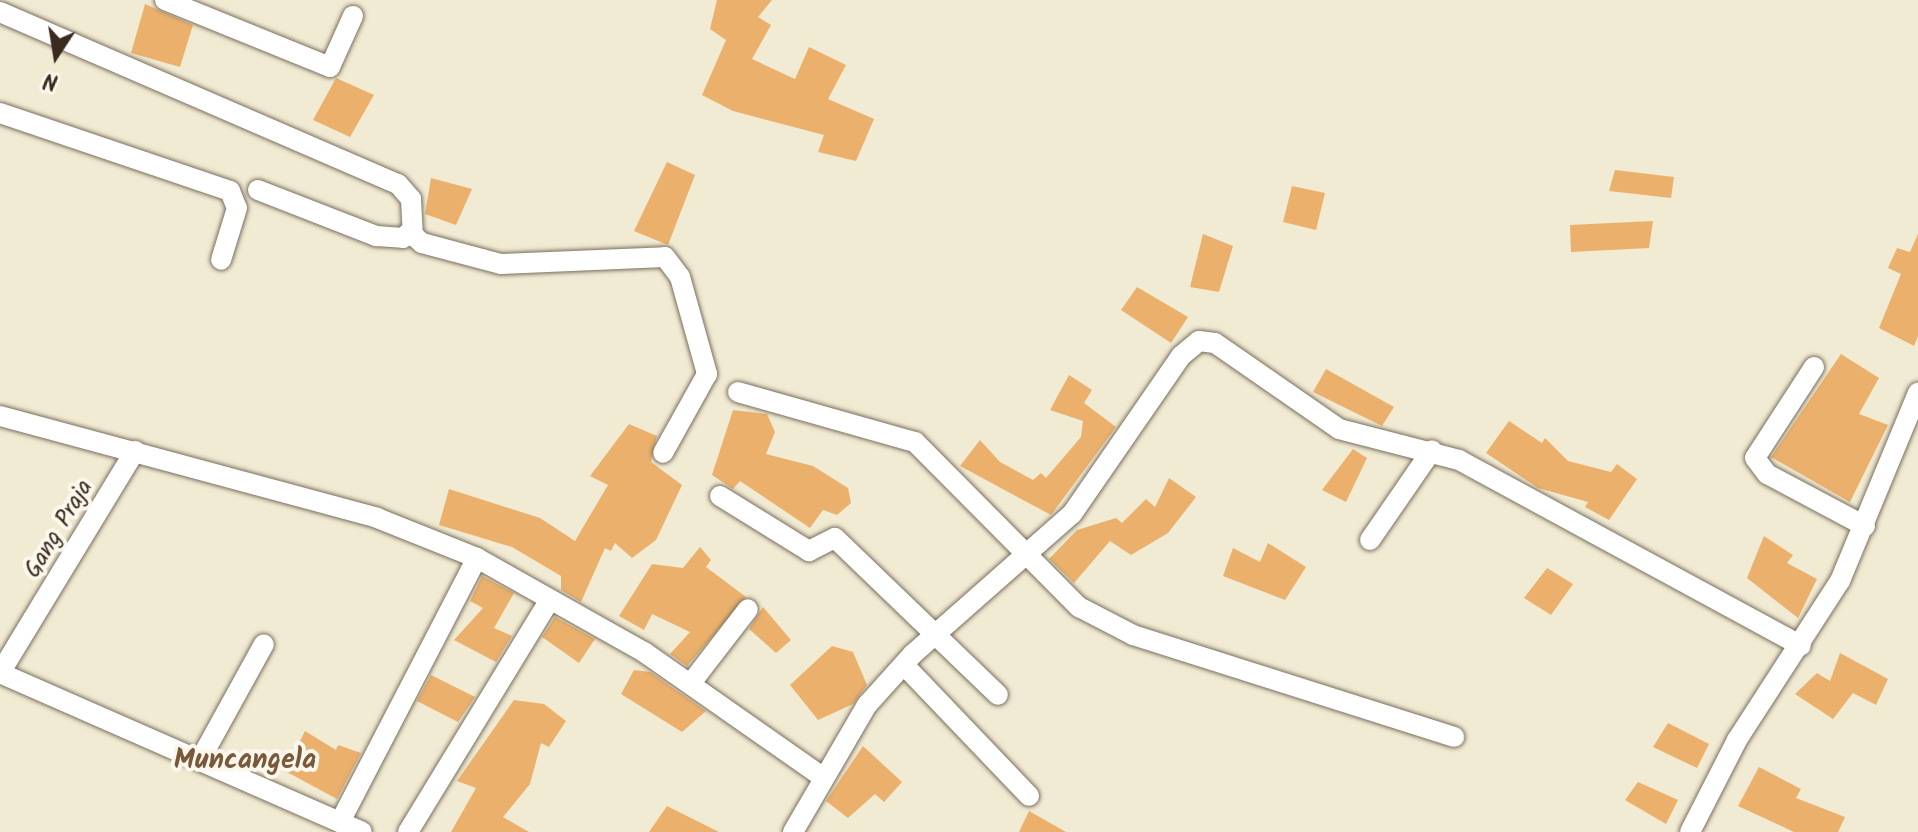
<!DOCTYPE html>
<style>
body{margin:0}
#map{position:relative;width:1918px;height:832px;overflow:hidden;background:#f1ebd3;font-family:Kalam,sans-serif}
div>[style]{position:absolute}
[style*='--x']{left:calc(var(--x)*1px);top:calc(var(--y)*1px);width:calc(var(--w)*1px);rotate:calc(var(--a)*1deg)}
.building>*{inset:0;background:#ebb16c}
.roads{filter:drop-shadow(0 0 2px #7b6e5d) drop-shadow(0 0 2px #7b6e5d)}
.street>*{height:20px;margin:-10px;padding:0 10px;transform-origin:10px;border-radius:10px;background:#fff}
span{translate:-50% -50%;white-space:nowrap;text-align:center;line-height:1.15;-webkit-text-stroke:8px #fbf7ec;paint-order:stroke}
.street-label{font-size:24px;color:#3b2a1e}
.quarter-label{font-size:28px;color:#795939;font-weight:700}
.north{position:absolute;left:16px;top:16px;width:80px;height:80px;-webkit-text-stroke:6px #fbf7ec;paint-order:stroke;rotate:192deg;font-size:22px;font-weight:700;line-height:32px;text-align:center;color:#3b2a1e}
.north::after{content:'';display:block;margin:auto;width:28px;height:36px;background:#3b2a1e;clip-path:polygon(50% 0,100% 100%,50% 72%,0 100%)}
</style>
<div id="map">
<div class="building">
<div style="clip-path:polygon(717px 0,772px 0,758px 17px,771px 25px,752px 59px,795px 79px,809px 47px,846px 65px,828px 99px,874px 119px,856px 161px,818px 152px,824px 135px,733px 111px,702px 95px,726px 40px,710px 29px)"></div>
<div style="clip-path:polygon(145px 4px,193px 25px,180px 67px,131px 53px)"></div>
<div style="clip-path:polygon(336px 78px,374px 95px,350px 137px,313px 120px)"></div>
<div style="clip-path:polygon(667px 162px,695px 175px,668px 245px,634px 231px)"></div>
<div style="clip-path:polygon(1615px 170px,1674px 177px,1671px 198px,1609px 191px)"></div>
<div style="clip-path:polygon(431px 178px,472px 189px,456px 225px,425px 214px)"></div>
<div style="clip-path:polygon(1292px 186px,1325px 193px,1316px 230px,1283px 222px)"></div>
<div style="clip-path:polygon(1653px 221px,1649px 248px,1571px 252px,1570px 225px)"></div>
<div style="clip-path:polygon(1203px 234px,1233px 246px,1219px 292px,1190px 287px)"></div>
<div style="clip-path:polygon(1918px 234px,1918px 336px,1914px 346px,1879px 328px,1901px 274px,1888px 268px,1897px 248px,1910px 252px)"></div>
<div style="clip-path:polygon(1137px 287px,1188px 317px,1171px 343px,1121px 310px)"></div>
<div style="clip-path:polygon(1841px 354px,1879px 378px,1859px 414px,1888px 425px,1850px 502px,1771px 457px)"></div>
<div style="clip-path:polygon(1326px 369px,1394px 407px,1382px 426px,1313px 392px)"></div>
<div style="clip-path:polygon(1069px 375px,1092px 390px,1084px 403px,1116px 427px,1051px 515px,960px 466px,980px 440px,1000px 462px,1033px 480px,1041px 473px,1046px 478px,1081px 437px,1083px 421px,1050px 410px)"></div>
<div style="clip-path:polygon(733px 410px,767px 414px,775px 432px,766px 454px,813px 466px,848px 488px,851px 503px,837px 515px,823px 510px,810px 528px,740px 481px,733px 489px,712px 475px)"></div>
<div style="clip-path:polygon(1509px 421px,1542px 443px,1545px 438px,1568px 461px,1611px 472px,1617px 464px,1637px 479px,1609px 520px,1585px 507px,1588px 502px,1538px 488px,1486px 453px)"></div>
<div style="clip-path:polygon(629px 424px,657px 436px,651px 462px,682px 485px,656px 540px,632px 558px,615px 543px,611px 551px,605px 548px,581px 602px,561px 590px,561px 576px,512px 547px,439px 525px,449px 489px,540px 518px,575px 541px,608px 485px,590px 476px)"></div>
<div style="clip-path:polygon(1353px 449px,1367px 458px,1346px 502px,1322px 490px)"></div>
<div style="clip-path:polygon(1169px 478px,1196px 497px,1168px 533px,1131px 555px,1110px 541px,1074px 583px,1049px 559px,1077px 530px,1116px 518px,1122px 523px,1146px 499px,1155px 507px)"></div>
<div style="clip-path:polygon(1764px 536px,1793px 555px,1787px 563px,1817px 579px,1798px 618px,1747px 578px)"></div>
<div style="clip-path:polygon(1268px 543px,1306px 567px,1285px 600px,1223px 576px,1233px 548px,1260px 562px)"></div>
<div style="clip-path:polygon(700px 547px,711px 560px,706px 567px,746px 597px,687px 666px,670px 654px,690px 632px,652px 614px,644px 630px,619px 616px,652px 564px,683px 568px)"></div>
<div style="clip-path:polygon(1547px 568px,1573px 584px,1551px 615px,1524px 598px)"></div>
<div style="clip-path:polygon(482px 576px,514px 593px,494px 628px,512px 636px,496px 662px,454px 640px,483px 608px,470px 601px)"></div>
<div style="clip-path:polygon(763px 607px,791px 640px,776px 653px,749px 629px)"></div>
<div style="clip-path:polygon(555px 617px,595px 639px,579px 663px,542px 637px)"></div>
<div style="clip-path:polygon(832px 646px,853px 652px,867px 685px,853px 704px,818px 720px,790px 685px)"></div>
<div style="clip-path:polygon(1840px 653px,1888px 679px,1876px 705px,1853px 693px,1833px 719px,1795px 694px,1817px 673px,1830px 681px)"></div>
<div style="clip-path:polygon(634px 670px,650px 672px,706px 711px,682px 732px,621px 694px)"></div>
<div style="clip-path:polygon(431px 675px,475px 697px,458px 722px,417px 701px)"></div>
<div style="clip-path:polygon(514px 700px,544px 704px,566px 721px,549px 747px,541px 743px,530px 784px,503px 817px,529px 832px,451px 832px,476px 788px,457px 781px)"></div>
<div style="clip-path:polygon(1668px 723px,1709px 744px,1697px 768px,1653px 747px)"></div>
<div style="clip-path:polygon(305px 731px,336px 750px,338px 745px,361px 753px,337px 799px,285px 771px)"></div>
<div style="clip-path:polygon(863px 746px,902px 782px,884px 802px,875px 794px,848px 818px,826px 801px)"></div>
<div style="clip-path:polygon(1759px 767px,1801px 789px,1796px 798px,1845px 817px,1838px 832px,1794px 832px,1738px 806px)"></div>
<div style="clip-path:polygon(1638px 782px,1678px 800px,1666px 824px,1625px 800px)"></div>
<div style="clip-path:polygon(667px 806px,719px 832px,649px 832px)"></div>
<div style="clip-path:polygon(1029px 811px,1066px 832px,1019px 832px)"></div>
</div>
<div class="roads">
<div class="street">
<div style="--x:165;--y:0;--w:178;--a:22.1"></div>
<div style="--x:330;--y:67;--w:56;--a:-65.7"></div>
<div style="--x:0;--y:12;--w:434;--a:23.4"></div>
<div style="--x:398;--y:184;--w:20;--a:49"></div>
<div style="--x:411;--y:199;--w:36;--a:87"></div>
<div style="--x:413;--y:235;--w:12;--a:42"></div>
<div style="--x:422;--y:243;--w:82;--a:14.9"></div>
<div style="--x:501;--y:264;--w:164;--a:-2.4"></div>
<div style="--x:665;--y:257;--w:25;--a:53"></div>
<div style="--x:680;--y:277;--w:101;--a:74.4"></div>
<div style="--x:707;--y:374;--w:90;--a:119.1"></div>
<div style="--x:0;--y:113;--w:243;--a:18.7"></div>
<div style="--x:230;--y:191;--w:18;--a:68"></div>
<div style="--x:237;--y:208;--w:54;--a:107.1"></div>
<div style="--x:258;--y:190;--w:127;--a:21.3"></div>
<div style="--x:376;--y:236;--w:27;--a:4"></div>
<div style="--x:403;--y:238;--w:12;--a:-42"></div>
<div style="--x:1814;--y:367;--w:108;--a:123"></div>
<div style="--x:1755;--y:458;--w:20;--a:53"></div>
<div style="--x:1767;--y:474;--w:111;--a:28"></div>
<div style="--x:738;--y:392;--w:184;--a:15.8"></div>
<div style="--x:915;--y:442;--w:233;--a:45.2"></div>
<div style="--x:1079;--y:607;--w:61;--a:27.4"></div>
<div style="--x:1133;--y:635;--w:337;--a:17.6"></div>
<div style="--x:0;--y:416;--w:391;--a:15.1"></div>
<div style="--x:377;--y:518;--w:108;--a:21.8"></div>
<div style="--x:477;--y:558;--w:192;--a:29.4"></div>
<div style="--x:644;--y:652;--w:216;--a:35"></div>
<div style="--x:720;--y:496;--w:105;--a:31.7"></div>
<div style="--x:809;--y:551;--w:29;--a:-27"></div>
<div style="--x:835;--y:538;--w:226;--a:43.9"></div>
<div style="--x:1370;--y:540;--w:109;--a:-55.4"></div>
<div style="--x:904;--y:665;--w:181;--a:46.3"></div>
<div style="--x:0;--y:673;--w:395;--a:23.7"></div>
<div style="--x:0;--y:673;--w:260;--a:-58.7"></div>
<div style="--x:691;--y:683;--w:93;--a:-52.4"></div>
<div style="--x:200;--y:760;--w:132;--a:-61.1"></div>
<div style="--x:340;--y:822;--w:297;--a:-62.6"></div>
<div style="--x:408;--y:832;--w:271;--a:-58.6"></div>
<div style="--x:793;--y:832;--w:147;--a:-59.8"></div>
<div style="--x:867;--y:705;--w:69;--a:-48"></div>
<div style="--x:913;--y:654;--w:212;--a:-41.4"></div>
<div style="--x:1072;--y:514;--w:192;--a:-55.4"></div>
<div style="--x:1181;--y:356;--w:23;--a:-40"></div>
<div style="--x:1199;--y:341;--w:16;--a:7"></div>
<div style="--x:1215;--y:343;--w:151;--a:34.7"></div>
<div style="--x:1339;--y:429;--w:124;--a:14.5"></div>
<div style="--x:1459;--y:460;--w:389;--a:28.5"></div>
<div style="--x:1690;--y:832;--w:103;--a:-62.9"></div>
<div style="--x:1737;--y:740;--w:189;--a:-57.1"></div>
<div style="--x:1840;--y:581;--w:204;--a:-67.5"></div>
</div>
</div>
<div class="street-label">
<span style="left:59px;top:529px;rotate:-59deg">Gang Praja</span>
</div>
<div class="quarter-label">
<span style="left:245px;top:761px">Muncangela</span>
</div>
<div class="north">N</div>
</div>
